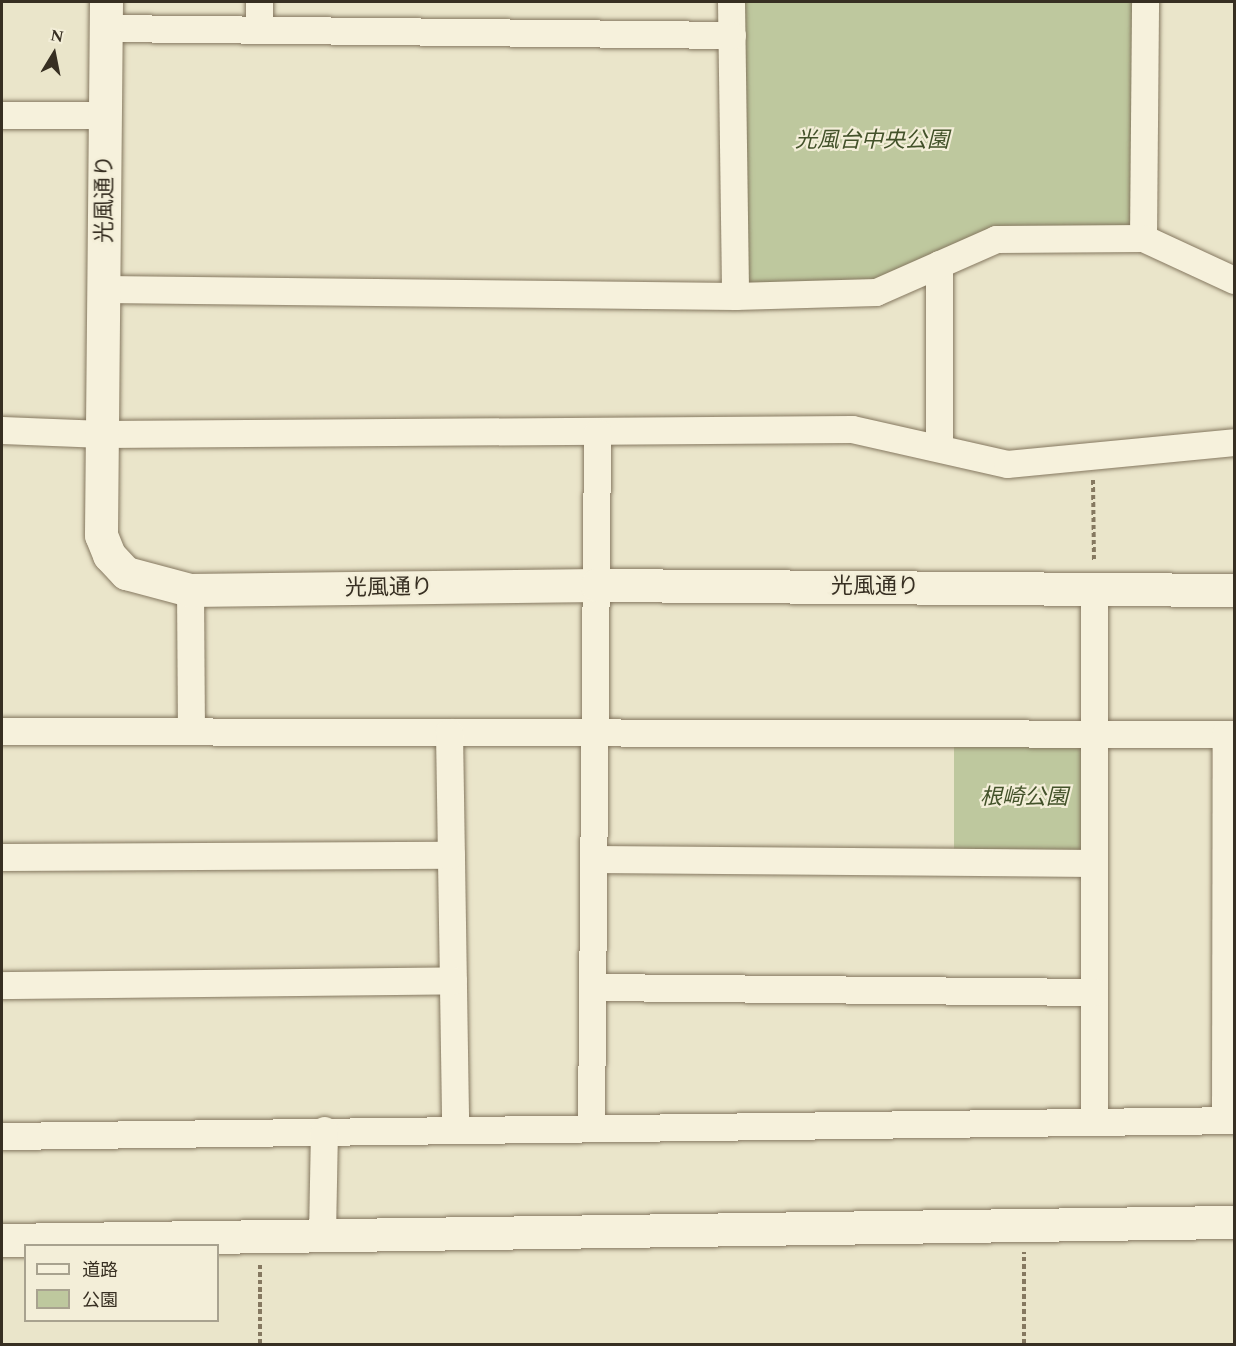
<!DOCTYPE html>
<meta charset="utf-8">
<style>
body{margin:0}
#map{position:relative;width:1236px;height:1346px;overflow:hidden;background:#eae5ca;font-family:Spectral,"Noto Sans JP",serif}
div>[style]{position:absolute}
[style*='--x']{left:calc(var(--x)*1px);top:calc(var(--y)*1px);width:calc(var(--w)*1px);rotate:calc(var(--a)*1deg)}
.green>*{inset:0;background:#bec89e}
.path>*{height:4px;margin-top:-2px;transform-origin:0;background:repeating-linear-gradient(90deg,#857860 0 4.5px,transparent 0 7.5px)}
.roads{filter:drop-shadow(0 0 2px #857860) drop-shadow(0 0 2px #857860)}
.minor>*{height:27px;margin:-13.5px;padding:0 13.5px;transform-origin:13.5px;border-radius:13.5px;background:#f6f1dc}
.tertiary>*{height:33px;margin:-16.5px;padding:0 16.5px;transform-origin:16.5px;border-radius:16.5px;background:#f6f1dc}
span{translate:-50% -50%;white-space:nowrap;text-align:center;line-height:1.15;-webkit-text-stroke:4.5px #f3eed8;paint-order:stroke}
.park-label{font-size:22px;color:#43522a;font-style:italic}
.street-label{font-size:22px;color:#372f22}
.frame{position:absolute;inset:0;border:3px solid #372f22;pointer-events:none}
.legend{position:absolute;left:24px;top:1244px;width:195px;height:78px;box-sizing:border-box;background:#f3eed8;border:2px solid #a8a28f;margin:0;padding:8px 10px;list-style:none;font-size:18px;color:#372f22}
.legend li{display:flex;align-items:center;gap:12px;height:30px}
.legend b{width:30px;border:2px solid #a8a28f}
.north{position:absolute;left:24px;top:24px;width:60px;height:60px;-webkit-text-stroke:4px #f3eed8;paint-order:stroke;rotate:10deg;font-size:16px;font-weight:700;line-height:24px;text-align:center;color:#372f22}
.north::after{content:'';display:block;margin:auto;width:21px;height:27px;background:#372f22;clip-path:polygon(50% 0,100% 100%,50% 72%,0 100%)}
</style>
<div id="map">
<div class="green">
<div style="clip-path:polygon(732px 2px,1145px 2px,1143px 238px,996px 239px,876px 292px,735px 296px)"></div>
<div style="clip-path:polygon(954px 734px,1094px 734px,1094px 863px,954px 862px)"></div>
</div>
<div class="path">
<div style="--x:1093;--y:480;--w:82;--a:89.3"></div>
<div style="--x:260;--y:1344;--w:80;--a:-90"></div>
<div style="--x:1024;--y:1344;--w:92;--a:-90"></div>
</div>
<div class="roads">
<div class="minor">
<div style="--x:259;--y:2;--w:28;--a:90"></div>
<div style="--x:731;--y:2;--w:294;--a:89.2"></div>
<div style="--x:106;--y:28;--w:626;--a:0.64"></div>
<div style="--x:2;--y:115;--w:103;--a:0"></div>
<div style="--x:1143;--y:238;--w:236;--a:-89.5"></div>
<div style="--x:939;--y:264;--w:181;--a:90"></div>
<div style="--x:104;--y:289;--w:631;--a:0.64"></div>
<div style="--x:735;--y:296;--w:141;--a:-1.6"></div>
<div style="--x:876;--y:292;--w:131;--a:-23.8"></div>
<div style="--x:996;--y:239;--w:147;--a:-0.4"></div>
<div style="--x:1143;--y:238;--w:100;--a:24.8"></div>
<div style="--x:2;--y:430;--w:101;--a:2.3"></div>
<div style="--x:103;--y:434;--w:749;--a:-0.38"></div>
<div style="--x:852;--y:429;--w:159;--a:12.7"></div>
<div style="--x:1007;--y:464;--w:228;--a:-5.5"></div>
<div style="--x:1094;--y:589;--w:529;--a:90"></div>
<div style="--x:190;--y:590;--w:141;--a:89.6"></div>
<div style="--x:2;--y:731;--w:1232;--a:0.14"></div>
<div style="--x:449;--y:732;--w:396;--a:89.1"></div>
<div style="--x:2;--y:857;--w:449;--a:-0.3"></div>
<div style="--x:594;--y:859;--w:500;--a:0.46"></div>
<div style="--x:2;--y:985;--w:451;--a:-0.6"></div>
<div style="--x:593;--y:987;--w:501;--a:0.57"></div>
<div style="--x:1225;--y:1120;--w:386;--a:-89.9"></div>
<div style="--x:591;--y:1125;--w:693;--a:-89.5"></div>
<div style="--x:2;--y:1136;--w:1232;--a:-0.74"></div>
<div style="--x:322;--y:1234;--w:104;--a:-88.9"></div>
</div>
<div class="tertiary">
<div style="--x:106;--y:2;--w:533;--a:90.54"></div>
<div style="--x:101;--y:535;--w:22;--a:68"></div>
<div style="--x:109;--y:555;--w:25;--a:47"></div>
<div style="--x:126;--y:573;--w:66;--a:14.9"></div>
<div style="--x:190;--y:590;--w:407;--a:-0.7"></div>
<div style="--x:597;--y:585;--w:637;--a:0.45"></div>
<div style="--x:2;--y:1240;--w:1232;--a:-0.84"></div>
</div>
</div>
<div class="park-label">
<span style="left:872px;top:141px">光風台中央公園</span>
<span style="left:1024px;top:798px">根崎公園</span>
</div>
<div class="street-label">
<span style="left:105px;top:199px;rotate:-90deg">光風通り</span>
<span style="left:875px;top:587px">光風通り</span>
<span style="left:389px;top:588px;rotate:-1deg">光風通り</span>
</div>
<div class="frame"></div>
<ul class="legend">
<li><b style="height:8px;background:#f6f1dc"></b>道路</li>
<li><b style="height:16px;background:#bec89e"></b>公園</li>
</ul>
<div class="north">N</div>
</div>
